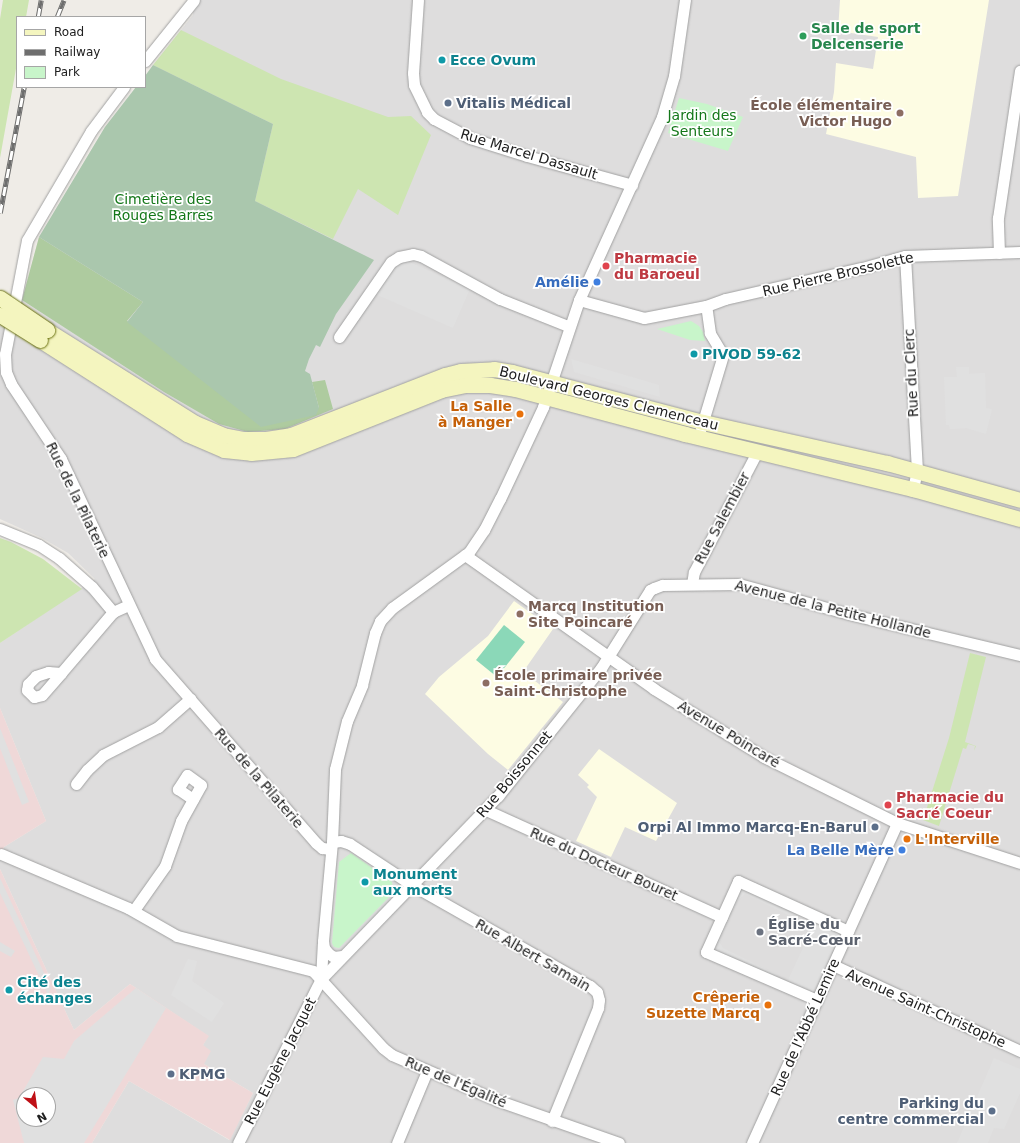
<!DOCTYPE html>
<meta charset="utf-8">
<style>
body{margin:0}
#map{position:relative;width:1020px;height:1143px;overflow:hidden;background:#efece7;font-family:"DejaVu Sans",sans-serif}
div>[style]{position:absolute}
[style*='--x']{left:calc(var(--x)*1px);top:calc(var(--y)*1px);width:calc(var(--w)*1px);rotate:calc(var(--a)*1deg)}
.residential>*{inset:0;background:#dedddd}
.commercial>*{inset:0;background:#efd8d8}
.education>*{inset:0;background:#fdfce3}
.grass>*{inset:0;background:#cde5b1}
.forest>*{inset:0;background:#aecb9f}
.cemetery>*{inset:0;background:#aac7ad}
.park>*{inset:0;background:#c8f5ca}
.pitch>*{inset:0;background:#8bd8b8}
.parking>*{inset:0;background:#e0e0e0}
.roads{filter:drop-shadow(0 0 1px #a1a1a1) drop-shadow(0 0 1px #a1a1a1)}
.minor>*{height:11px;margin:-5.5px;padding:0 5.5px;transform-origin:5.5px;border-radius:5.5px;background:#fff}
.secondary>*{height:15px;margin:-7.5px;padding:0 7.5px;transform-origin:7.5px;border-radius:7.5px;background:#f4f5bf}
.rail>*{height:4.5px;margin-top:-2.25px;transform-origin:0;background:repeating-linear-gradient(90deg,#fff 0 9px,#6e6e6e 0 18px);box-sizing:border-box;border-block:1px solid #6e6e6e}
.bridges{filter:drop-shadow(0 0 1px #69700e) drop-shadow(0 0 1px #69700e)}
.secondary-bridge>*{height:15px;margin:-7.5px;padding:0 7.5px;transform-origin:7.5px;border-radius:7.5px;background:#f4f5bf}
.dots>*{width:11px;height:11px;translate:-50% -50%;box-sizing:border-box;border:2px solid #fff;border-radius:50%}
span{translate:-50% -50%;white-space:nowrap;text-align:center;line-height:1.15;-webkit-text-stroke:3.5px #fff;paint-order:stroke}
.leisure-label{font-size:14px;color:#27864d;font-weight:700}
.left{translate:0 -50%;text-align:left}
.culture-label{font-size:14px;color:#0d838f;font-weight:700}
.service-label{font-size:14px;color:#4e5e75;font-weight:700}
.right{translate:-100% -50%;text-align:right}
.education-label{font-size:14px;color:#785e54;font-weight:700}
.park-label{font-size:14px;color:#147719}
.street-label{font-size:14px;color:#202020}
.health-label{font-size:14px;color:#be3a42;font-weight:700}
.shop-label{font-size:14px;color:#366cbe;font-weight:700}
.food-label{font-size:14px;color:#c56008;font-weight:700}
.worship-label{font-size:14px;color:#5b616d;font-weight:700}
.legend{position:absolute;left:16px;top:16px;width:130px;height:72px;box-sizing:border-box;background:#fff;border:1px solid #a6a6a6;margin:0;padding:5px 7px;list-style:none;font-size:12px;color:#202020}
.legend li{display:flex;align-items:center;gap:8px;height:20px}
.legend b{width:20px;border:1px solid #a6a6a6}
.north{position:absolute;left:16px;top:1087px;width:40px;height:40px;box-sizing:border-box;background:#fff;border:1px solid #a6a6a6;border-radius:50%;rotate:151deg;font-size:11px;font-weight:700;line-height:16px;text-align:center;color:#202020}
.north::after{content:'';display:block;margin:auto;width:14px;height:18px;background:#bf1016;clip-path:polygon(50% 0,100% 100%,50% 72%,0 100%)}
</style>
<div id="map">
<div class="residential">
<div style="clip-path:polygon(193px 0,1020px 0,1020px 1143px,92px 1143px,129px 1081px,229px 1140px,253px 1093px,204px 1064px,203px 1045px,208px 1036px,130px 984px,74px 1030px,0 869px,0 856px,4px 847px,46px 821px,0 708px,0 643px,95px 579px,68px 553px,42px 538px,0 519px,0 318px,22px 300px,39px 237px,105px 127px,136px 87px,145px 87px,145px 76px,193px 15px)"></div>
</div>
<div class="commercial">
<div style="clip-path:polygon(0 708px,46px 821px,4px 847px,0 856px)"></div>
<div style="clip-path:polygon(evenodd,0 869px,74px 1030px,130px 984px,209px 1036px,203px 1045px,211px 1051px,204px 1064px,253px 1093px,230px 1140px,129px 1081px,92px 1143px,0 1143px,0 869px,24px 1095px,48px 1095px,48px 1119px,24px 1119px,24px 1095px)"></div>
</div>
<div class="education">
<div style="clip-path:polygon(840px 0,989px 0,958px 196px,918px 198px,916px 157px,826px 134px,834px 92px,836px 63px,873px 69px,878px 37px,838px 31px)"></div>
<div style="clip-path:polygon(514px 601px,553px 629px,523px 672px,563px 702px,508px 770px,488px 754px,425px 694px,439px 677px,488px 636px)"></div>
<div style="clip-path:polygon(599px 749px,677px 803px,656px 841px,625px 827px,611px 857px,576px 841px,597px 797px,587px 787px,589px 785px,578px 775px)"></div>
</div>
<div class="grass">
<div style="clip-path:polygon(3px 0,29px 0,26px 17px,17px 17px,17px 63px,0 158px,0 19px)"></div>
<div style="clip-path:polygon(181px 30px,281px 79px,388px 117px,411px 116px,431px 135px,398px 215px,358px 189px,333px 239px,255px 201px,273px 124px,153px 65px)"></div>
<div style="clip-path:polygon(0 538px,11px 542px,43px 559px,82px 589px,0 643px)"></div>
<div style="clip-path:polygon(970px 653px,986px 657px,965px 742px,976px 746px,974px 751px,975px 746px,968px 744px,966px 749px,963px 748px,939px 826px,923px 820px,949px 738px)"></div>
</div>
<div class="forest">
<div style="clip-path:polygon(39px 237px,143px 302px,127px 321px,319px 408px,312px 382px,325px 380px,333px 409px,285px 429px,248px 432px,219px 424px,164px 392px,22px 300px)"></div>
</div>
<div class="cemetery">
<div style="clip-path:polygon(153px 65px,273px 124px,255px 201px,374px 260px,336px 314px,320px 347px,316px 345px,309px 359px,305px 371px,310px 374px,319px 408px,316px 415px,261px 427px,127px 322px,143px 302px,39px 237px,105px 127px,136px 87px,145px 87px,145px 76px)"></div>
</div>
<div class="park">
<div style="clip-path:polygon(679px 98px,707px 104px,743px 117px,728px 151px,668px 133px)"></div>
<div style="clip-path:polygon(691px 321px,699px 326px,703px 332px,705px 341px,690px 340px,657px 329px)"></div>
<div style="clip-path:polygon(351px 853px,392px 882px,393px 893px,339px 948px,334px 947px,332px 943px,339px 862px)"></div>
</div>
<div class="pitch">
<div style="clip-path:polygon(504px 625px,525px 642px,497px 677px,476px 660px)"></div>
</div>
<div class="parking">
<div style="clip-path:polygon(407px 261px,470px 289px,453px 328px,375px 294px,395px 264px)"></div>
<div style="clip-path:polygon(571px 359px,659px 385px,660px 397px,574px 372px)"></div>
<div style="clip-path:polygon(956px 367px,969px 367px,969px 374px,985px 373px,986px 408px,992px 409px,986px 434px,966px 428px,950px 429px,949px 425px,946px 425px,944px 377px,957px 377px)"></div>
<div style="clip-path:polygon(0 728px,29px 802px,22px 805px,0 748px)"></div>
<div style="clip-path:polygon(0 878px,51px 988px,48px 995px,0 893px)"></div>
<div style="clip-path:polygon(744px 887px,807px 916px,799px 920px,745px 894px,737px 901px,721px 937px,720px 943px,723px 948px,778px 975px,770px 977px,718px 953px,713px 949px,737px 889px)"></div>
<div style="clip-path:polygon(815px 922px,841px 933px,813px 993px,787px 982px)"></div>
<div style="clip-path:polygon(0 942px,15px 951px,11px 957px,0 951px)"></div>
<div style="clip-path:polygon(188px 959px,197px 961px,192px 981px,224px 1003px,212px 1022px,171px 995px)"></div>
<div style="clip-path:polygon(evenodd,136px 988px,166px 1008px,84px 1143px,24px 1143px,13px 1100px,19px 1098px,43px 1057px,64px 1059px,74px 1041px,136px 988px,24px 1095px,48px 1095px,48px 1119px,24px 1119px,24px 1095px)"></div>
<div style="clip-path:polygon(994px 1058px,1020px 1069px,1020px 1093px,1004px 1129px,994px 1128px,988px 1143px,957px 1143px)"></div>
</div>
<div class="roads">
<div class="minor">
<div style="--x:418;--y:0;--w:73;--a:93.9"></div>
<div style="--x:413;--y:73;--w:12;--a:85"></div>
<div style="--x:414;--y:85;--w:30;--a:64"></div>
<div style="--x:427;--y:112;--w:10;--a:45"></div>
<div style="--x:434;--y:119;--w:41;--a:27.8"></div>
<div style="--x:470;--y:138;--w:60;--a:17.5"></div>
<div style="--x:527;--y:156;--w:109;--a:15.4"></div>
<div style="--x:145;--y:61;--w:78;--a:-51.2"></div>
<div style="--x:124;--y:87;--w:55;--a:126.9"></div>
<div style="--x:91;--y:131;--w:126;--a:120.4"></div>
<div style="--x:27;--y:240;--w:116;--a:100.9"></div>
<div style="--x:5;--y:354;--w:18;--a:87"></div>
<div style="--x:6;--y:372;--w:13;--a:67"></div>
<div style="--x:11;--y:384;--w:90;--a:56.3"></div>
<div style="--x:61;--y:459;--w:221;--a:64.8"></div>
<div style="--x:155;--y:659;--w:244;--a:48.8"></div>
<div style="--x:316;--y:843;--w:8;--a:40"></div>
<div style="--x:322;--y:848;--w:9;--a:6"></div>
<div style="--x:999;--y:253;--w:35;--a:-92"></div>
<div style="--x:998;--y:218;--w:149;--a:-81.5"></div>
<div style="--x:905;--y:256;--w:215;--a:86.8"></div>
<div style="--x:917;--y:471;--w:18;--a:103"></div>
<div style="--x:579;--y:300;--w:67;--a:15.5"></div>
<div style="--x:644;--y:318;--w:63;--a:-11"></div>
<div style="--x:706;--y:306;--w:20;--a:-20"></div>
<div style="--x:725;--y:299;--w:140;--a:-12.8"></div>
<div style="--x:862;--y:268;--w:45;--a:-15.6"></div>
<div style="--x:905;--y:256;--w:115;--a:-2"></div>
<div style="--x:339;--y:337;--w:91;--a:-55.3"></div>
<div style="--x:391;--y:262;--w:9;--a:-32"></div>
<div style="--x:399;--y:257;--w:14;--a:-12"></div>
<div style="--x:413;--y:254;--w:8;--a:14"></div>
<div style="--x:421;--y:256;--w:90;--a:28.6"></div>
<div style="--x:500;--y:299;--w:73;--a:21.7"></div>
<div style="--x:701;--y:428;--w:76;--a:-73.2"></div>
<div style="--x:723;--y:355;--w:26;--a:-121"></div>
<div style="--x:710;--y:333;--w:27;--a:-98"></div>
<div style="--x:0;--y:529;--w:42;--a:22.3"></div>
<div style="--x:39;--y:545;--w:24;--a:33"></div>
<div style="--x:59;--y:558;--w:44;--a:41.3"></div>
<div style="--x:92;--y:587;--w:33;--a:50"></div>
<div style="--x:465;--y:555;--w:232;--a:35.3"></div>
<div style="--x:654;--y:689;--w:129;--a:31.7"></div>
<div style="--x:764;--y:757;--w:148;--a:26.4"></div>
<div style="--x:897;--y:823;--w:129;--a:18"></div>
<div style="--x:692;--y:584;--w:12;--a:-81"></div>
<div style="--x:694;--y:572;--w:136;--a:-62.3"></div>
<div style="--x:61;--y:673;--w:13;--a:-176"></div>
<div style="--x:48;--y:672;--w:13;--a:162"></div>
<div style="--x:36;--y:676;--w:11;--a:135"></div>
<div style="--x:28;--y:684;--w:6;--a:99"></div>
<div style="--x:27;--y:690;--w:10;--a:45"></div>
<div style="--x:34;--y:697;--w:8;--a:-14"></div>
<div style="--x:42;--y:695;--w:29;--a:-49"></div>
<div style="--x:61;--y:673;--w:80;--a:-49.6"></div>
<div style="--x:113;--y:612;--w:17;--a:-24"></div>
<div style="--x:76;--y:784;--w:18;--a:-52"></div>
<div style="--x:87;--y:770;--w:22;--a:-43"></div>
<div style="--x:103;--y:755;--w:62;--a:-27"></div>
<div style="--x:158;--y:727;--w:43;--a:-41.2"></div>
<div style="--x:486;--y:810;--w:259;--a:24.4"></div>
<div style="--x:332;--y:842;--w:9;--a:-6"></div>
<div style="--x:341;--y:841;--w:9;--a:18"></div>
<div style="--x:350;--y:844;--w:74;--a:33.5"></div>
<div style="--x:412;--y:885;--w:205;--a:29.6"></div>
<div style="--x:590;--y:986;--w:9;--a:41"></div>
<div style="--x:597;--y:992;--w:8;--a:76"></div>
<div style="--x:599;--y:1000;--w:8;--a:97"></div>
<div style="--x:598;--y:1008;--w:122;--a:112.2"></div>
<div style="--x:1;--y:854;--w:138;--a:23"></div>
<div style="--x:128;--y:908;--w:56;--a:29.7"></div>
<div style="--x:177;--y:936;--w:140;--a:14.4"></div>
<div style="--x:313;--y:971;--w:104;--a:47.7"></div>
<div style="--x:383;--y:1048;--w:11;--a:38"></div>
<div style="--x:392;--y:1055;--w:116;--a:23.3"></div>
<div style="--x:499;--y:1101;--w:127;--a:19.3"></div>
<div style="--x:134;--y:910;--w:54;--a:-54.8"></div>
<div style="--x:165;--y:866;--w:48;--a:-70.4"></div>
<div style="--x:181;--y:821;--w:41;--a:-60.9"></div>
<div style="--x:201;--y:785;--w:17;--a:-144"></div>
<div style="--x:187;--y:775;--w:17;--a:123"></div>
<div style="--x:178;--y:789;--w:18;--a:34"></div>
<div style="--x:342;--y:956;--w:8;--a:173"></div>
<div style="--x:334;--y:957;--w:6;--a:-149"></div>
<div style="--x:329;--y:954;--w:8;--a:-130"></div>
<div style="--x:324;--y:948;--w:7;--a:-98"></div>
<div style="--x:323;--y:941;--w:99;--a:-84.8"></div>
<div style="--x:332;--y:842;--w:73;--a:-87.6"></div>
<div style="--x:335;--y:769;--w:49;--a:-76"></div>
<div style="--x:347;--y:721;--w:39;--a:-67"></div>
<div style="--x:362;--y:685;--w:54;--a:-76"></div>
<div style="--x:375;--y:633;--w:13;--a:-67"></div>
<div style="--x:380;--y:621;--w:18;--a:-47"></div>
<div style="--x:392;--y:608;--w:95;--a:-36"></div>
<div style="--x:469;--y:552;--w:27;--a:-56"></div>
<div style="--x:484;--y:530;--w:35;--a:-63"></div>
<div style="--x:500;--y:499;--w:102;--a:-64.9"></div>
<div style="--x:543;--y:407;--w:113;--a:-71.4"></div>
<div style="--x:579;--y:300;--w:201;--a:-65.6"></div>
<div style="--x:662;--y:117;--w:43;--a:-73.7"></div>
<div style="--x:674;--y:76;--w:77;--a:-81.8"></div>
<div style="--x:833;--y:965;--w:206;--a:24.7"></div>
<div style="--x:321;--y:979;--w:35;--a:-87"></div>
<div style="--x:817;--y:1000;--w:121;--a:-156.6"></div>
<div style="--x:706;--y:952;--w:78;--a:-65.7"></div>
<div style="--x:738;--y:881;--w:121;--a:24.4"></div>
<div style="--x:238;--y:1143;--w:184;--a:-63.2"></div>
<div style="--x:321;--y:979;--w:255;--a:-46"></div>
<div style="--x:498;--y:796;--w:164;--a:-51.2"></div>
<div style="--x:601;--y:668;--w:92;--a:-57.9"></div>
<div style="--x:650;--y:590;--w:4;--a:-27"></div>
<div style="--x:654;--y:588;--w:9;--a:-21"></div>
<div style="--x:662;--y:585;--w:77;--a:-0.7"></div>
<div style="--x:739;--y:584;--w:118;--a:15.2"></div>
<div style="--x:853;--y:615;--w:172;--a:13.5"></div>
<div style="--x:397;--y:1143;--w:78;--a:-67.4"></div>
<div style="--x:752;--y:1143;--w:351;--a:-65.6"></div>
</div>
<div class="secondary">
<div style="--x:47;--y:330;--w:175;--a:32.1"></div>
<div style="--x:195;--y:423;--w:30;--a:23"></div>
<div style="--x:223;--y:435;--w:20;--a:11"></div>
<div style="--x:243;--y:439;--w:23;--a:0"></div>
<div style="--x:266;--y:439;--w:25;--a:-9"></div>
<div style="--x:291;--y:435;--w:165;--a:-21.3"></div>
<div style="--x:445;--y:375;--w:16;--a:-14"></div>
<div style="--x:461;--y:371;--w:33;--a:-3"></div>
<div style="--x:494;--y:369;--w:18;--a:9"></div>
<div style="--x:512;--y:372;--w:197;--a:14.7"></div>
<div style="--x:703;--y:422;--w:189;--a:12.6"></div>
<div style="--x:887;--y:463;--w:138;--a:15.5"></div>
<div style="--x:40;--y:340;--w:174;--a:32.6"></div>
<div style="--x:187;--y:434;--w:40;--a:23.4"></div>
<div style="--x:224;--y:450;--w:27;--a:6"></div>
<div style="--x:251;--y:453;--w:42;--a:-5.4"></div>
<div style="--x:293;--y:449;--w:159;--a:-21.7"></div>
<div style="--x:441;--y:390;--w:25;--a:-12"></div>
<div style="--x:465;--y:385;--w:25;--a:0"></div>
<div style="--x:490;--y:385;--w:25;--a:9"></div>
<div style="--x:515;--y:389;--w:176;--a:14.8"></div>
<div style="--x:685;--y:434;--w:235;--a:13.6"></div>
<div style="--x:913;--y:489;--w:111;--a:15.7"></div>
</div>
</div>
<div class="rail">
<div style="--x:38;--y:17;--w:17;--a:-80"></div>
<div style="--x:57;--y:17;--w:18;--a:-68"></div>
<div style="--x:0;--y:213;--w:128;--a:-79.2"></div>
</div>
<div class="bridges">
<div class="secondary-bridge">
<div style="--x:0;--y:298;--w:57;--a:34.2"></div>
<div style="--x:0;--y:315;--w:47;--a:32"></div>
</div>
</div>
<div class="dots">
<div style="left:803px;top:36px;background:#2e9e5b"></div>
<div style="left:442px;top:60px;background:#0f9aa8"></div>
<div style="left:448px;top:103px;background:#5c6f8a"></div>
<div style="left:900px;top:113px;background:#8d6e63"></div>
<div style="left:606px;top:266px;background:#e0444e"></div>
<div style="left:597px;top:282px;background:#3f7fe0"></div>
<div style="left:694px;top:354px;background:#0f9aa8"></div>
<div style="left:520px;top:414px;background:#e8710a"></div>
<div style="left:520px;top:614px;background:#8d6e63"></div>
<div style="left:486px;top:683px;background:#8d6e63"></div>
<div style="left:888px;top:805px;background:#e0444e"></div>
<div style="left:875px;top:827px;background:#5c6f8a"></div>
<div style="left:907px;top:839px;background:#e8710a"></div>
<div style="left:902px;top:850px;background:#3f7fe0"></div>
<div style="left:365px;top:882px;background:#0f9aa8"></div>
<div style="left:760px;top:932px;background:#6b7280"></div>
<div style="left:9px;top:990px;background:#0f9aa8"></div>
<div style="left:768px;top:1005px;background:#e8710a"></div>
<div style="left:171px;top:1074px;background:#5c6f8a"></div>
<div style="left:992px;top:1111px;background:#5c6f8a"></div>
</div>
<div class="leisure-label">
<span class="left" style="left:811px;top:36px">Salle de sport<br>Delcenserie</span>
</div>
<div class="culture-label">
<span class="left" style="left:450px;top:60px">Ecce Ovum</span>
<span class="left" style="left:702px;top:354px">PIVOD 59-62</span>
<span class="left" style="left:373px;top:882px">Monument<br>aux morts</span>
<span class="left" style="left:17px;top:990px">Cité des<br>échanges</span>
</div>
<div class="service-label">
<span class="left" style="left:456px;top:103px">Vitalis Médical</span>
<span class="right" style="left:867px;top:827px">Orpi Al Immo Marcq-En-Barul</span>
<span class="left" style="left:179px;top:1074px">KPMG</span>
<span class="right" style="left:984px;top:1111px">Parking du<br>centre commercial</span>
</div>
<div class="education-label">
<span class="right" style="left:892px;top:113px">École élémentaire<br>Victor Hugo</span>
<span class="left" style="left:528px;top:614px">Marcq Institution<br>Site Poincaré</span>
<span class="left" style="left:494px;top:683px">École primaire privée<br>Saint-Christophe</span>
</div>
<div class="park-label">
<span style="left:702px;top:123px">Jardin des<br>Senteurs</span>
<span style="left:163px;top:207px">Cimetière des<br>Rouges Barres</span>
</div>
<div class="street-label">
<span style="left:529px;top:154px;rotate:17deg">Rue Marcel Dassault</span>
<span style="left:838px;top:274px;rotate:-13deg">Rue Pierre Brossolette</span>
<span style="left:911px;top:373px;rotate:-93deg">Rue du Clerc</span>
<span style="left:609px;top:398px;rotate:14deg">Boulevard Georges Clemenceau</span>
<span style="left:78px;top:500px;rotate:64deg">Rue de la Pilaterie</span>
<span style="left:722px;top:518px;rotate:-62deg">Rue Salembier</span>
<span style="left:833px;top:609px;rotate:14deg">Avenue de la Petite Hollande</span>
<span style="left:729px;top:734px;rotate:31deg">Avenue Poincaré</span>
<span style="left:514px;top:774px;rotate:-50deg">Rue Boissonnet</span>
<span style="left:259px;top:778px;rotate:49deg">Rue de la Pilaterie</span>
<span style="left:604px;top:864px;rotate:24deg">Rue du Docteur Bouret</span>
<span style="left:533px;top:955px;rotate:30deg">Rue Albert Samain</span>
<span style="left:926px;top:1008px;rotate:24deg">Avenue Saint-Christophe</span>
<span style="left:805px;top:1027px;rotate:-66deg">Rue de l'Abbé Lemire</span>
<span style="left:280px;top:1061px;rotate:-63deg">Rue Eugène Jacquet</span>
<span style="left:456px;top:1082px;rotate:23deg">Rue de l'Égalité</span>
</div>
<div class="health-label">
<span class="left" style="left:614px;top:266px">Pharmacie<br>du Baroeul</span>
<span class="left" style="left:896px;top:805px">Pharmacie du<br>Sacré Coeur</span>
</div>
<div class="shop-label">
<span class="right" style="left:589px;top:282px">Amélie</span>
<span class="right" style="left:894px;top:850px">La Belle Mère</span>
</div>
<div class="food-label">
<span class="right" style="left:512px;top:414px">La Salle<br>à Manger</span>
<span class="left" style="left:915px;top:839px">L'Interville</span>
<span class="right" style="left:760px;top:1005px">Crêperie<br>Suzette Marcq</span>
</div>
<div class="worship-label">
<span class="left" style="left:768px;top:932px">Église du<br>Sacré-Cœur</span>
</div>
<ul class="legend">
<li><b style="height:5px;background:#f4f5bf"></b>Road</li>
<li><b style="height:5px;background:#6e6e6e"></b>Railway</li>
<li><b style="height:11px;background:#c8f5ca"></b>Park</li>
</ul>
<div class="north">N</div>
</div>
